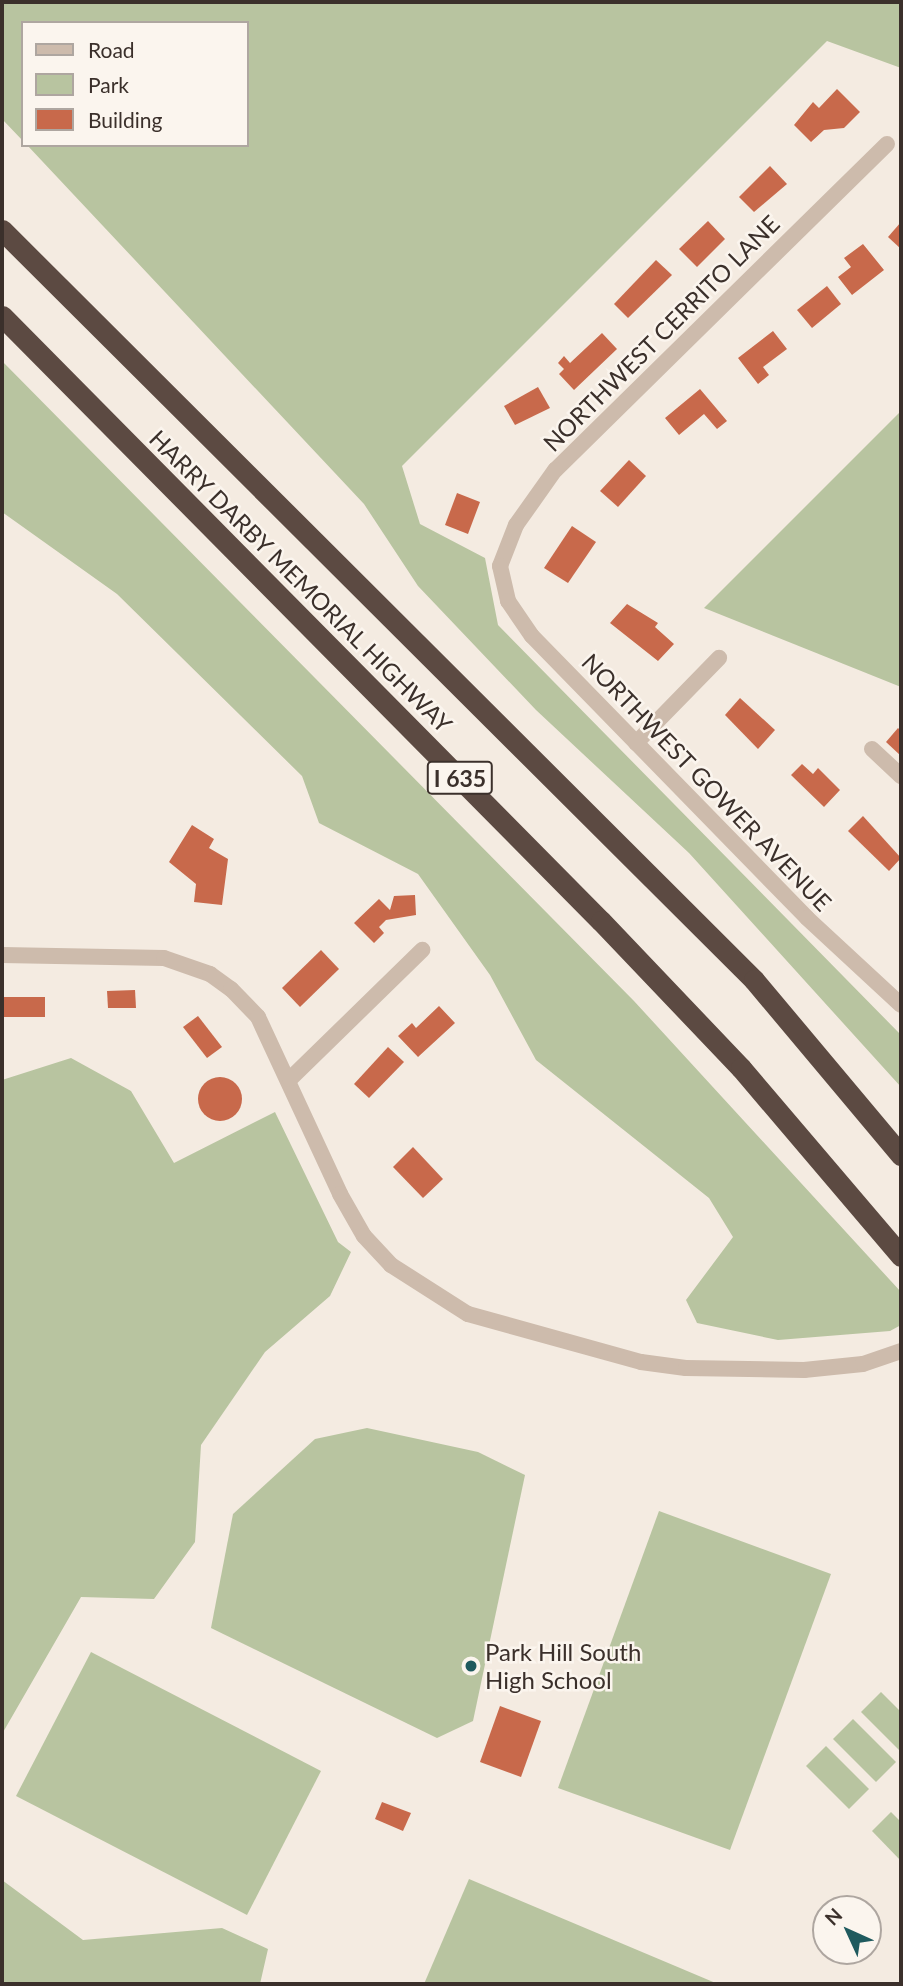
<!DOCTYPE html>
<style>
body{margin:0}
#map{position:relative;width:903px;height:1986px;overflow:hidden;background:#f4ebe1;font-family:Lato,sans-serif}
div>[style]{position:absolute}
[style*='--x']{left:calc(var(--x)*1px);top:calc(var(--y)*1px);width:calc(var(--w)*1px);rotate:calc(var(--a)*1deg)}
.green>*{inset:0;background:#b8c4a0}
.building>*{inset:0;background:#c8694b}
.round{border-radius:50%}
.minor>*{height:16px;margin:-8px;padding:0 8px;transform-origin:8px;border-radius:8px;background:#cdbbac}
.motorway>*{height:21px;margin:-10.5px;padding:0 10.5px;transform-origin:10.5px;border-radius:10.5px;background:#5c4a42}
.dots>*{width:19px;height:19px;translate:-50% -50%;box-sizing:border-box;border:4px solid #fbf5ee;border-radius:50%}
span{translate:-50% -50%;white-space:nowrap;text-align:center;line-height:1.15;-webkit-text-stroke:5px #fbf5ee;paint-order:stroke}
.shield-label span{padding:2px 5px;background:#fbf5ee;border:2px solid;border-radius:5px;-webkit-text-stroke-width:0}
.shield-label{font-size:23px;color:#3b302b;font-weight:700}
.street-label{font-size:24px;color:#3b302b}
.poi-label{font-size:24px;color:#3b302b}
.left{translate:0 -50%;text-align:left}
.frame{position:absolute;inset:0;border:4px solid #3b302b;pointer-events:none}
.legend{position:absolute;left:21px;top:21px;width:228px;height:126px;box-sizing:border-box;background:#fbf5ee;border:2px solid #aea6a0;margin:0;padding:9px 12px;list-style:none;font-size:21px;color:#3b302b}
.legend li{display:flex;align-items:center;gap:14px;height:35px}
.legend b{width:35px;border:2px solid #aea6a0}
.north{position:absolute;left:812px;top:1895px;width:70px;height:70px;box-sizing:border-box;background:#fbf5ee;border:2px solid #aea6a0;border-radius:50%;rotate:315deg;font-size:19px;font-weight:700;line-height:28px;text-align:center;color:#3b302b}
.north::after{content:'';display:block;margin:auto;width:24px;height:32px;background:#1f5a5e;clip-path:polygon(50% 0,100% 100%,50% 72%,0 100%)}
</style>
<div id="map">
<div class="green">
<div style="clip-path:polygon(2px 2px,901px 2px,901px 68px,827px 41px,402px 466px,420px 524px,485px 558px,498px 625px,901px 1035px,901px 1087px,689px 853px,536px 710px,418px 586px,364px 504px,27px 145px,247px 145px,247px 23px,23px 23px,23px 141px,2px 119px)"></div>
<div style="clip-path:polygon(2px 361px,634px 1001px,901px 1292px,901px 1325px,890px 1331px,778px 1340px,697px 1323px,686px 1300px,733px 1237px,709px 1198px,536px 1060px,490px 975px,418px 874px,319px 823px,302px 776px,117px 594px,2px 512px)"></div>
<div style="clip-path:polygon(901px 411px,901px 687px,704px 608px)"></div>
<div style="clip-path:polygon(71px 1058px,131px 1091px,174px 1163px,275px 1112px,338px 1242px,351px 1252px,330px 1296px,265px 1352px,201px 1445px,195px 1542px,154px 1599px,81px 1597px,2px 1734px,2px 1080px)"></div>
<div style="clip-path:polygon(367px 1428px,478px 1452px,525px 1475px,473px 1721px,437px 1738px,211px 1628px,233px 1514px,315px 1439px)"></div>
<div style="clip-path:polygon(659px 1511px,831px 1574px,730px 1850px,558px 1788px)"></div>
<div style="clip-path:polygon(91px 1652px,321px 1771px,247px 1915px,16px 1796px)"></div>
<div style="clip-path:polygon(881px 1692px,901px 1712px,901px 1752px,861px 1712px)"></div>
<div style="clip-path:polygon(853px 1719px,896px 1762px,876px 1782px,833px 1739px)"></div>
<div style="clip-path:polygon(826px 1746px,869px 1789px,849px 1809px,806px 1766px)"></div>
<div style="clip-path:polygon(891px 1812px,901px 1822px,901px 1861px,872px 1831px)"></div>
<div style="clip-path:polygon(469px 1879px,718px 1984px,424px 1984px)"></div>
<div style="clip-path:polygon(2px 1880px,83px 1940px,222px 1928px,268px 1949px,260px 1984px,2px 1984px)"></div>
</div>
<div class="building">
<div style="clip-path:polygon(837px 89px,860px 112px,844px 128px,824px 130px,811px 142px,794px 125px,813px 102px,819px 108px)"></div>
<div style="clip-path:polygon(770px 166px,787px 184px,754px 212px,739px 197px)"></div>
<div style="clip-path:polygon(708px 221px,725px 239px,697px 267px,679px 249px)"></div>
<div style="clip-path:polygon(901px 222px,901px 249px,888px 237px)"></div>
<div style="clip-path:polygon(863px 244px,884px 270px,852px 295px,838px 277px,851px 267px,844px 258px)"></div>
<div style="clip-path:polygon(656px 260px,672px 275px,628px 318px,614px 304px)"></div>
<div style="clip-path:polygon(827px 286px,841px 304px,812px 328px,797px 310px)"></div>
<div style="clip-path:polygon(773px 331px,787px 349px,763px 367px,769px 375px,758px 384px,738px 358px)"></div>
<div style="clip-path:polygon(602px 333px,617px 349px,574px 390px,559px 374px,564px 369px,558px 363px,564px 356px,570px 363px)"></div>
<div style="clip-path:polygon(538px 387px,550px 408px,515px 425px,504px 406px)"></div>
<div style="clip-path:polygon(700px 389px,727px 421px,717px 429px,704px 414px,679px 435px,665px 418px)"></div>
<div style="clip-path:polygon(629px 460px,646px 476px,618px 507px,600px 491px)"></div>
<div style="clip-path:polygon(457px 493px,480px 502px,468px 534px,445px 525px)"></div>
<div style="clip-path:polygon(572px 526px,596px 542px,568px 583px,544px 568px)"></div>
<div style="clip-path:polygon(627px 604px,658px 623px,655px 627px,674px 644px,658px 661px,610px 623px)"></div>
<div style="clip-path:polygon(740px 698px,775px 730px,758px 749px,725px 715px)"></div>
<div style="clip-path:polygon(898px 728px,901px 731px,901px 756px,886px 742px)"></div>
<div style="clip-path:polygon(802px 764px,813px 774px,818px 768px,840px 790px,824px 807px,791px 775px)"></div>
<div style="clip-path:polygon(863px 816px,901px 858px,889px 871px,848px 831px)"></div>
<div style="clip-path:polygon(192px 825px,214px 839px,209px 848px,228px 859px,222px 905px,194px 902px,196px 884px,169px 862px)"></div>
<div style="clip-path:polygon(415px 895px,416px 915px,386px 920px,379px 927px,384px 933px,374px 943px,354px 923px,379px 899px,390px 910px,394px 896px)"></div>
<div style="clip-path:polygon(321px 950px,339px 969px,300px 1007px,282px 988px)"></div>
<div style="clip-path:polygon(135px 990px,136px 1008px,108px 1008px,107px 991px)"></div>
<div style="clip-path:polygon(2px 997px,45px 997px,45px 1017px,2px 1017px)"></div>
<div style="clip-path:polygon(439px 1006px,455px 1023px,418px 1057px,398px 1036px,412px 1023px,416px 1028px)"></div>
<div style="clip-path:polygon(198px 1016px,222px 1047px,207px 1058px,183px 1027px)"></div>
<div style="clip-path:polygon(388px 1047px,404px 1062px,369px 1098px,354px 1084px)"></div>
<div class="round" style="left:198px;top:1077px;width:44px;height:44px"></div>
<div style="clip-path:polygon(413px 1147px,443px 1179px,423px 1198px,393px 1167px)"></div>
<div style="clip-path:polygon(500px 1706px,541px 1721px,521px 1777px,480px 1762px)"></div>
<div style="clip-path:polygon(382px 1802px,411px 1813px,403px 1831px,375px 1819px)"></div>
</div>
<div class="minor">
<div style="--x:887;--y:144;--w:465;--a:135.5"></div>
<div style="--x:555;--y:470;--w:67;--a:125.3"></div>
<div style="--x:516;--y:525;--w:44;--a:111.3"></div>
<div style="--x:500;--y:566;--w:36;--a:77"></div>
<div style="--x:508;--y:601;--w:42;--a:55.6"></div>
<div style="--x:532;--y:636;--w:394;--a:45.7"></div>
<div style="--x:807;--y:918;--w:128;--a:42.8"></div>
<div style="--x:636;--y:743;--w:119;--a:-45.7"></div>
<div style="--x:872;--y:749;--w:40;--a:43"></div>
<div style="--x:2;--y:955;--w:162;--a:1.1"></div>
<div style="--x:164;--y:958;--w:49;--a:19.2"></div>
<div style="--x:210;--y:974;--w:26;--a:36"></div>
<div style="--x:231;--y:989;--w:39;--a:46"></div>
<div style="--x:258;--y:1017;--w:195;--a:65.1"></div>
<div style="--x:340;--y:1194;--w:48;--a:60.3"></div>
<div style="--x:364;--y:1236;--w:40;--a:47"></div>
<div style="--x:391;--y:1265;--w:91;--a:32.5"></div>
<div style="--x:468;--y:1314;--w:180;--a:15.5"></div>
<div style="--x:641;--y:1362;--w:45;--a:7.6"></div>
<div style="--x:686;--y:1368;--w:118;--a:1"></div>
<div style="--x:804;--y:1370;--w:59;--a:-5.8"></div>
<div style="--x:863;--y:1364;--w:40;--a:-18.9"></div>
<div style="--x:290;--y:1079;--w:185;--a:-44.3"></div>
</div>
<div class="motorway">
<div style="--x:2;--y:230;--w:1062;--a:44.92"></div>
<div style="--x:754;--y:980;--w:229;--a:50"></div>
<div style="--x:2;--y:316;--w:851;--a:45.29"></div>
<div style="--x:601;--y:921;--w:203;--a:46.4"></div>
<div style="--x:741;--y:1068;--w:247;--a:49.6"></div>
</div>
<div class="dots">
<div style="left:471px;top:1666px;background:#1f5a5e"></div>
</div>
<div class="shield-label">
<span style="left:460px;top:778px">I 635</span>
</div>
<div class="street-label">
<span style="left:661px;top:333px;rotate:-45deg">NORTHWEST CERRITO LANE</span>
<span style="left:301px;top:581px;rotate:45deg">HARRY DARBY MEMORIAL HIGHWAY</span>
<span style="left:707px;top:782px;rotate:46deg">NORTHWEST GOWER AVENUE</span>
</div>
<div class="poi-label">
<span class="left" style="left:485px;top:1666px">Park Hill South<br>High School</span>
</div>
<div class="frame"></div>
<ul class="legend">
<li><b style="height:9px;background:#cdbbac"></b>Road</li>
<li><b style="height:19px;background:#b8c4a0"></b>Park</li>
<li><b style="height:19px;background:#c8694b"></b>Building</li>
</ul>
<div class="north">N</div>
</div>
